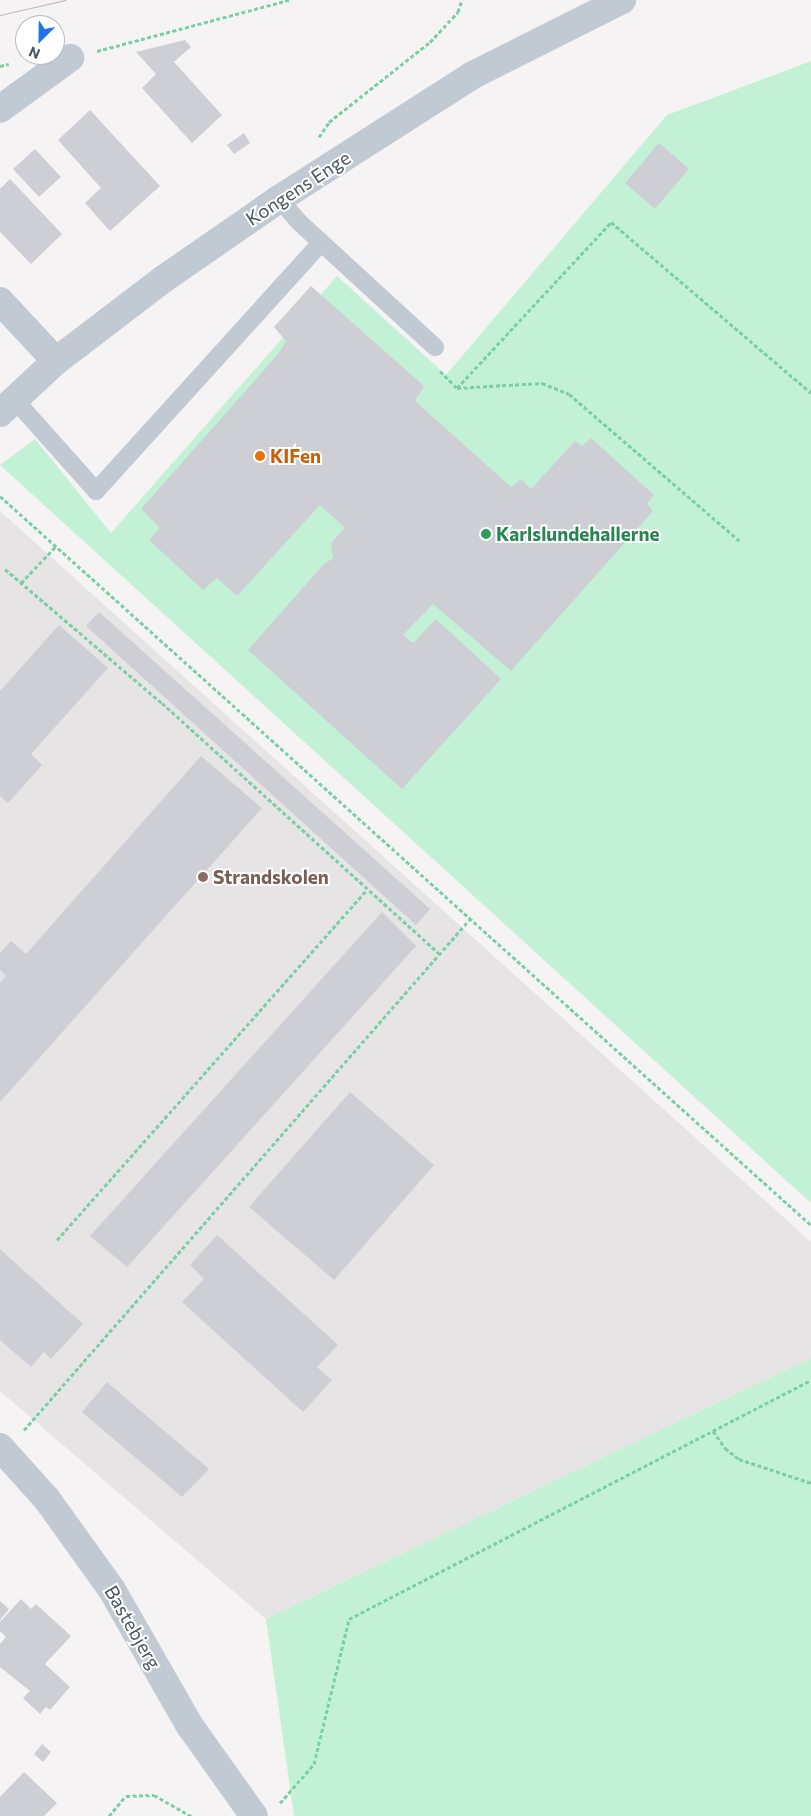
<!DOCTYPE html>
<style>
body{margin:0}
#map{position:relative;width:811px;height:1816px;overflow:hidden;background:#f5f3f3;font-family:Commissioner,sans-serif}
div>[style]{position:absolute}
[style*='--x']{left:calc(var(--x)*1px);top:calc(var(--y)*1px);width:calc(var(--w)*1px);rotate:calc(var(--a)*1deg)}
.education>*{inset:0;background:#e6e4e5}
.green>*{inset:0;background:#c3f1d5}
.building>*{inset:0;background:#cdcfd5}
.path>*{height:3px;margin-top:-1.5px;transform-origin:0;background:repeating-linear-gradient(90deg,#7ad0a6 0 4px,transparent 0 6.5px)}
.service>*{height:18px;margin:-9px;padding:0 9px;transform-origin:9px;border-radius:9px;background:#c1cad2}
.minor>*{height:28px;margin:-14px;padding:0 14px;transform-origin:14px;border-radius:14px;background:#c1cad2}
.tertiary>*{height:28px;margin:-14px;padding:0 14px;transform-origin:14px;border-radius:14px;background:#c1cad2}
.tram>*{height:1px;margin:-0.5px;padding:0 0.5px;transform-origin:0.5px;border-radius:0.5px;background:#b5b8bd}
.dots>*{width:14px;height:14px;translate:-50% -50%;box-sizing:border-box;border:2px solid #fff;border-radius:50%}
span{translate:-50% -50%;white-space:nowrap;text-align:center;line-height:1.15;-webkit-text-stroke:4px #fff;paint-order:stroke}
.street-label{font-size:19px;color:#4a5661}
.food-label{font-size:19px;color:#c56008;font-weight:700}
.left{translate:0 -50%;text-align:left}
.leisure-label{font-size:19px;color:#27864d;font-weight:700}
.education-label{font-size:19px;color:#785e54;font-weight:700}
.north{position:absolute;left:15px;top:15px;width:50px;height:50px;box-sizing:border-box;background:#fff;border:1px solid #b7bbc0;border-radius:50%;rotate:203deg;font-size:14px;font-weight:700;line-height:20px;text-align:center;color:#4a5661}
.north::after{content:'';display:block;margin:auto;width:18px;height:22px;background:#1a73e8;clip-path:polygon(50% 0,100% 100%,50% 72%,0 100%)}
</style>
<div id="map">
<div class="education">
<div style="clip-path:polygon(0 511px,811px 1242px,811px 1358px,266px 1619px,0 1391px)"></div>
</div>
<div class="green">
<div style="clip-path:polygon(811px 61px,811px 1203px,0 465px,35px 439px,111px 533px,337px 276px,446px 375px,667px 115px)"></div>
<div style="clip-path:polygon(811px 1358px,811px 1816px,294px 1816px,266px 1619px)"></div>
</div>
<div class="building">
<div style="clip-path:polygon(185px 40px,191px 47px,174px 62px,222px 115px,192px 143px,142px 88px,156px 74px,136px 52px)"></div>
<div style="clip-path:polygon(90px 110px,160px 186px,110px 231px,85px 203px,101px 188px,58px 140px)"></div>
<div style="clip-path:polygon(244px 133px,250px 143px,234px 154px,227px 145px)"></div>
<div style="clip-path:polygon(659px 143px,689px 169px,655px 209px,625px 183px)"></div>
<div style="clip-path:polygon(35px 149px,61px 177px,39px 197px,13px 169px)"></div>
<div style="clip-path:polygon(10px 179px,62px 234px,31px 264px,0 232px,0 189px)"></div>
<div style="clip-path:polygon(311px 286px,424px 386px,415px 401px,511px 487px,521px 479px,531px 489px,575px 441px,582px 446px,591px 438px,654px 495px,647px 504px,653px 511px,511px 671px,433px 604px,403px 635px,413px 643px,436px 619px,501px 679px,402px 789px,248px 650px,323px 565px,333px 558px,331px 543px,345px 528px,320px 505px,237px 596px,217px 578px,203px 590px,149px 540px,160px 528px,141px 509px,279px 353px,286px 341px,274px 327px)"></div>
<div style="clip-path:polygon(99px 612px,430px 909px,416px 925px,86px 626px)"></div>
<div style="clip-path:polygon(59px 625px,108px 668px,31px 754px,42px 765px,8px 803px,0 796px,0 691px)"></div>
<div style="clip-path:polygon(201px 756px,262px 808px,0 1102px,0 983px,6px 976px,0 970px,0 953px,11px 941px,26px 954px)"></div>
<div style="clip-path:polygon(382px 912px,416px 946px,127px 1267px,90px 1236px)"></div>
<div style="clip-path:polygon(350px 1092px,434px 1165px,334px 1280px,249px 1207px)"></div>
<div style="clip-path:polygon(217px 1235px,338px 1345px,317px 1367px,332px 1380px,303px 1412px,182px 1302px,204px 1279px,190px 1265px)"></div>
<div style="clip-path:polygon(0 1249px,83px 1324px,51px 1359px,44px 1352px,31px 1367px,0 1340px)"></div>
<div style="clip-path:polygon(107px 1382px,209px 1469px,182px 1497px,82px 1412px)"></div>
<div style="clip-path:polygon(21px 1599px,31px 1609px,36px 1604px,71px 1636px,45px 1664px,70px 1687px,50px 1710px,46px 1707px,40px 1714px,23px 1698px,30px 1691px,0 1667px,0 1644px,6px 1637px,0 1631px,0 1622px)"></div>
<div style="clip-path:polygon(0 1601px,9px 1609px,0 1620px)"></div>
<div style="clip-path:polygon(42px 1744px,51px 1752px,43px 1762px,34px 1754px)"></div>
<div style="clip-path:polygon(24px 1772px,57px 1803px,44px 1816px,0 1816px,0 1797px)"></div>
</div>
<div class="path">
<div style="--x:97;--y:51;--w:199;--a:-14.9"></div>
<div style="--x:0;--y:66;--w:9;--a:-13"></div>
<div style="--x:319;--y:137;--w:18;--a:-56"></div>
<div style="--x:329;--y:122;--w:129;--a:-38.4"></div>
<div style="--x:430;--y:42;--w:41;--a:-47"></div>
<div style="--x:458;--y:12;--w:13;--a:-72"></div>
<div style="--x:440;--y:371;--w:24;--a:45"></div>
<div style="--x:457;--y:388;--w:85;--a:-3.4"></div>
<div style="--x:542;--y:383;--w:29;--a:22"></div>
<div style="--x:569;--y:394;--w:227;--a:40.7"></div>
<div style="--x:457;--y:388;--w:226;--a:-47.1"></div>
<div style="--x:611;--y:222;--w:263;--a:40.5"></div>
<div style="--x:0;--y:496;--w:1090;--a:41.95"></div>
<div style="--x:5;--y:569;--w:206;--a:40.5"></div>
<div style="--x:162;--y:703;--w:373;--a:42.1"></div>
<div style="--x:21;--y:583;--w:51;--a:-46.6"></div>
<div style="--x:57;--y:1240;--w:468;--a:-48.5"></div>
<div style="--x:24;--y:1430;--w:677;--a:-48.89"></div>
<div style="--x:713;--y:1431;--w:21;--a:55"></div>
<div style="--x:725;--y:1448;--w:18;--a:38"></div>
<div style="--x:739;--y:1459;--w:76;--a:18.4"></div>
<div style="--x:280;--y:1803;--w:52;--a:-48.9"></div>
<div style="--x:314;--y:1764;--w:149;--a:-76.4"></div>
<div style="--x:349;--y:1619;--w:520;--a:-27.35"></div>
<div style="--x:109;--y:1816;--w:26;--a:-50"></div>
<div style="--x:126;--y:1796;--w:28;--a:-2"></div>
<div style="--x:154;--y:1795;--w:43;--a:29.6"></div>
</div>
<div class="service">
<div style="--x:279;--y:199;--w:30;--a:49"></div>
<div style="--x:299;--y:222;--w:185;--a:42.6"></div>
<div style="--x:15;--y:400;--w:122;--a:48.3"></div>
<div style="--x:96;--y:491;--w:335;--a:-47.8"></div>
</div>
<div class="minor">
<div style="--x:0;--y:109;--w:87;--a:-36.1"></div>
<div style="--x:0;--y:301;--w:82;--a:47"></div>
</div>
<div class="tertiary">
<div style="--x:0;--y:413;--w:76;--a:-42.9"></div>
<div style="--x:56;--y:361;--w:137;--a:-37.3"></div>
<div style="--x:165;--y:278;--w:139;--a:-34.7"></div>
<div style="--x:279;--y:199;--w:230;--a:-32.6"></div>
<div style="--x:473;--y:75;--w:167;--a:-26.7"></div>
<div style="--x:0;--y:1447;--w:69;--a:48"></div>
<div style="--x:46;--y:1498;--w:113;--a:54.3"></div>
<div style="--x:112;--y:1590;--w:157;--a:60.2"></div>
<div style="--x:190;--y:1726;--w:110;--a:54.6"></div>
</div>
<div class="tram">
<div style="--x:0;--y:15;--w:67;--a:-13"></div>
</div>
<div class="dots">
<div style="left:260px;top:456px;background:#e8710a"></div>
<div style="left:486px;top:534px;background:#2e9e5b"></div>
<div style="left:203px;top:877px;background:#8d6e63"></div>
</div>
<div class="street-label">
<span style="left:298px;top:188px;rotate:-33deg">Kongens Enge</span>
<span style="left:133px;top:1627px;rotate:60deg">Bastebjerg</span>
</div>
<div class="food-label">
<span class="left" style="left:270px;top:456px">KIFen</span>
</div>
<div class="leisure-label">
<span class="left" style="left:496px;top:534px">Karlslundehallerne</span>
</div>
<div class="education-label">
<span class="left" style="left:213px;top:877px">Strandskolen</span>
</div>
<div class="north">N</div>
</div>
